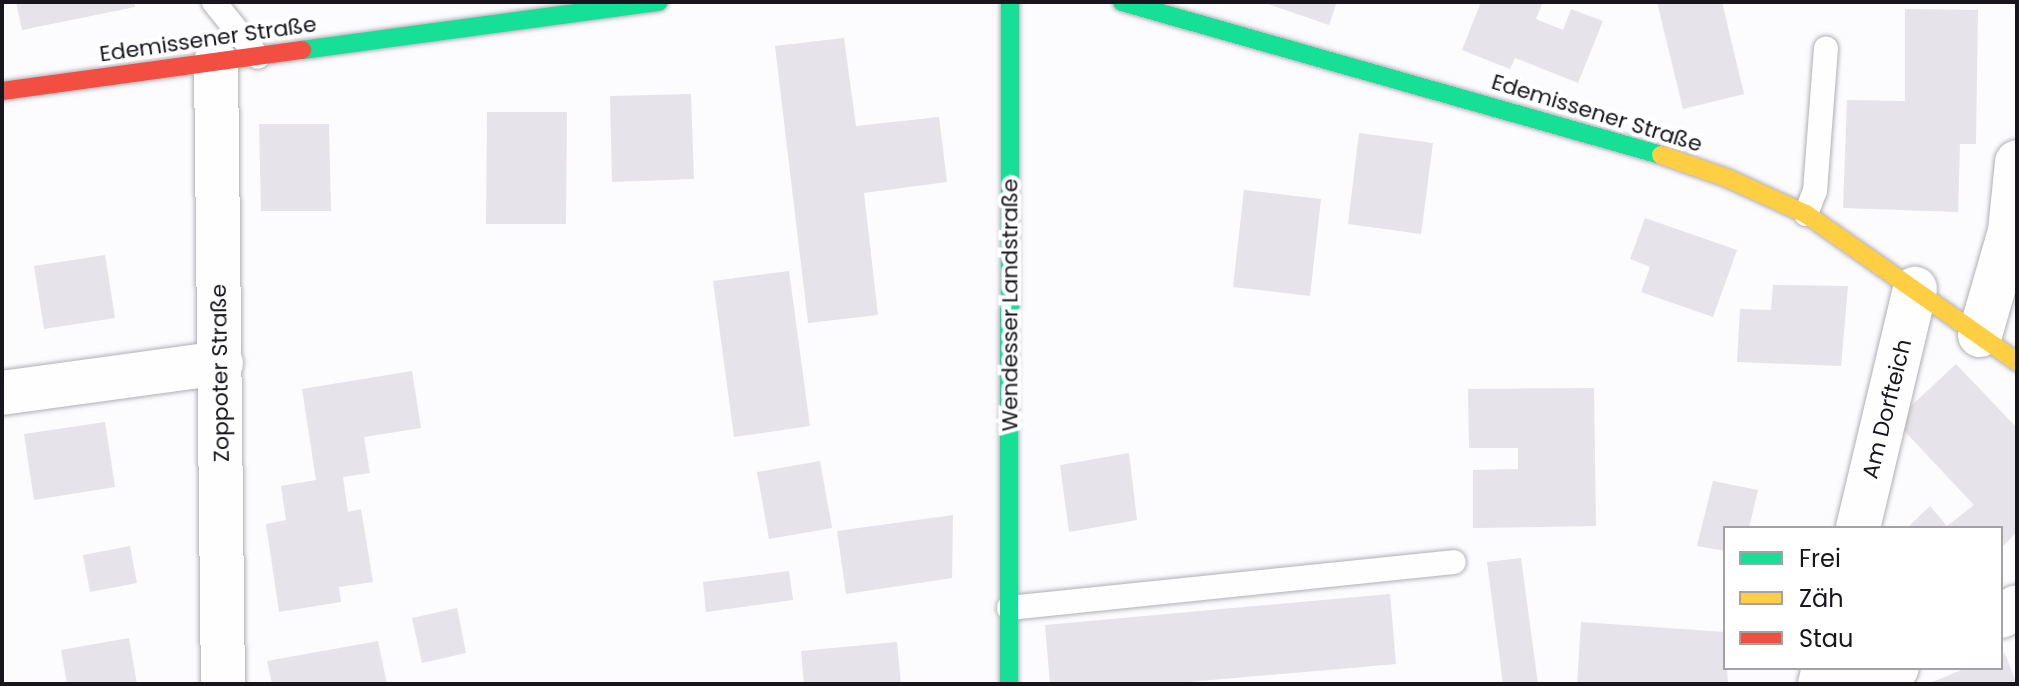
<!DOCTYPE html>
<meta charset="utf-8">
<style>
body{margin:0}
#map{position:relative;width:2019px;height:686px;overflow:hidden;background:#fcfbfe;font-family:Poppins,sans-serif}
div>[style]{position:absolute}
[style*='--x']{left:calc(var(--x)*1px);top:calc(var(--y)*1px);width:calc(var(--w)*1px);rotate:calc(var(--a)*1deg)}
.building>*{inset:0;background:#e6e3ea}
.roads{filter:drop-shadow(0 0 2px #b1afb4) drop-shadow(0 0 2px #b1afb4)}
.lane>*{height:24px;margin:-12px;padding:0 12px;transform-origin:12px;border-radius:12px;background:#fffeff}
.street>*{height:44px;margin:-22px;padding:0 22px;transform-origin:22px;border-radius:22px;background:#fffeff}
.fast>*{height:18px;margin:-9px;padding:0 9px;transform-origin:9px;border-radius:9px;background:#16e098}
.slow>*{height:18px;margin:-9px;padding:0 9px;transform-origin:9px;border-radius:9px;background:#ffcf43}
.jam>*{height:18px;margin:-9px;padding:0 9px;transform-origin:9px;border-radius:9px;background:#f24e42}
span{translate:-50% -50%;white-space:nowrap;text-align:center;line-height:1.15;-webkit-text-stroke:8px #fff;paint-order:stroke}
.street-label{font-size:22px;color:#18151d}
.frame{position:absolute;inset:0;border:4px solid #18151d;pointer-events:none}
.legend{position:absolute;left:1723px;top:526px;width:280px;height:144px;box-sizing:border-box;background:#fff;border:2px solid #a3a1a5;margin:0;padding:10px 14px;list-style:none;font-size:24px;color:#18151d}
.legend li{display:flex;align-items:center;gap:16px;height:40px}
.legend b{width:40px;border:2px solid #a3a1a5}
</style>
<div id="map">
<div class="building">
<div style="clip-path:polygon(16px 2px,134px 2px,135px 7px,22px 30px)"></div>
<div style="clip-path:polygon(1262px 2px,1337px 2px,1329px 25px)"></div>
<div style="clip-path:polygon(1481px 2px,1543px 2px,1536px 19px,1563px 30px,1571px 9px,1603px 21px,1578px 83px,1515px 58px,1510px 69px,1462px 50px)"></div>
<div style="clip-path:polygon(1657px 2px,1722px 2px,1744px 94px,1683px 109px)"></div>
<div style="clip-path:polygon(1905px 9px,1978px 10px,1976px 144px,1960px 144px,1958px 212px,1843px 208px,1847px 100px,1905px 101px)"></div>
<div style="clip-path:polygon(844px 38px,856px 126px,939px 117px,947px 182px,864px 193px,878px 315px,808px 323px,775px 46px)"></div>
<div style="clip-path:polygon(691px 94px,694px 179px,612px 182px,610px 96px)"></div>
<div style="clip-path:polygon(487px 112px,567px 112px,566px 224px,486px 224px)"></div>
<div style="clip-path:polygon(259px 124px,329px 124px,331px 211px,261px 211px)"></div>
<div style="clip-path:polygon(1359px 133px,1433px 143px,1421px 234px,1348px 224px)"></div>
<div style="clip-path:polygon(1244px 190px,1321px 199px,1310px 296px,1233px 287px)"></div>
<div style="clip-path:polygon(1645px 218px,1737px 250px,1713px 317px,1641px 292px,1650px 267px,1630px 259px)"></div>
<div style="clip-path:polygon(105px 255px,115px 318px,44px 329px,34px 266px)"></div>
<div style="clip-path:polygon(789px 271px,810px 426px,734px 437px,713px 281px)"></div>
<div style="clip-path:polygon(1773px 285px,1848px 286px,1841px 366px,1737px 362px,1740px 309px,1771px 310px)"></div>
<div style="clip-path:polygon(1956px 364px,2017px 428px,2017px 532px,2001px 548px,2001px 528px,1907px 528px,1930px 506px,1947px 526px,1974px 505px,1895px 421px)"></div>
<div style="clip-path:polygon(412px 371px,421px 428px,364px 437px,370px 473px,343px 477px,348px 512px,361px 509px,373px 582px,339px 587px,341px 602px,279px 612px,266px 524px,286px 520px,281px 486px,316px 480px,302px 389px)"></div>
<div style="clip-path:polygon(1594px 388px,1596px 526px,1473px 528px,1473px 470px,1518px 469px,1518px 448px,1469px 448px,1468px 389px)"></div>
<div style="clip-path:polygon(105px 422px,115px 487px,34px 500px,24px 434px)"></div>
<div style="clip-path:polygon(1129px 453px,1137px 520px,1069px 532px,1060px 465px)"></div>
<div style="clip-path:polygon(820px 461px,832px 528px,769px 539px,757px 472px)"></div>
<div style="clip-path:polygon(1713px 481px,1758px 490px,1749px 528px,1725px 528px,1725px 551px,1697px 546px)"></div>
<div style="clip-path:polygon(953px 515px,952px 578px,846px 594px,837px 531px)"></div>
<div style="clip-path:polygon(130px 546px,137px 583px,90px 592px,83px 555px)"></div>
<div style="clip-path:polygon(1521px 558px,1538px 684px,1503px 684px,1487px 562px)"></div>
<div style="clip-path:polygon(789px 571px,793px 600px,706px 612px,703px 582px)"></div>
<div style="clip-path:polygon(1390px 594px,1396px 664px,1165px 684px,1050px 684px,1045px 625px)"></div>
<div style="clip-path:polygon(457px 608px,466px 653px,422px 663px,412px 618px)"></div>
<div style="clip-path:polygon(1581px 622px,1725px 632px,1728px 684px,1577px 684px)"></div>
<div style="clip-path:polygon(129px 638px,137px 684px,67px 684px,61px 650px)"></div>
<div style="clip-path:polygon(378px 641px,387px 684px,272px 684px,267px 661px)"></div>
<div style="clip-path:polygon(897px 642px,901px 684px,804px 684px,801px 651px)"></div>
<div style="clip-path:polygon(2004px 652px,2017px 684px,1928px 684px,1966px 668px,2001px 668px)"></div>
</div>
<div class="roads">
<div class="lane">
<div style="--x:214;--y:2;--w:70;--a:51.3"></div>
<div style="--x:1806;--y:214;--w:25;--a:-69"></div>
<div style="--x:1815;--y:191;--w:143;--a:-85.6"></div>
<div style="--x:1009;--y:608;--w:447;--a:-5.9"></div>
</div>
<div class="street">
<div style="--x:216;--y:62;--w:622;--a:89.36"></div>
<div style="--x:1980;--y:335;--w:108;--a:-73.9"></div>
<div style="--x:2010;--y:231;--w:69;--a:-84.2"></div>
<div style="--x:2;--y:393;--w:221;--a:-7.8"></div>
<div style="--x:1858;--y:528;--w:246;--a:-76.6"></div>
<div style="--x:2001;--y:616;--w:18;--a:-29"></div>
<div style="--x:1820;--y:684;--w:16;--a:-76"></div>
<div style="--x:1861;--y:684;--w:39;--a:-24"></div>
</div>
<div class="fast">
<div style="--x:1122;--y:2;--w:560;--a:15.85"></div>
<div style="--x:302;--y:50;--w:360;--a:-7.7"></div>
<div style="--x:1009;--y:684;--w:682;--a:-89.92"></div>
</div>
<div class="slow">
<div style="--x:1661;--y:155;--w:70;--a:19.2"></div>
<div style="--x:1727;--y:178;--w:87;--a:24.5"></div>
<div style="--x:1806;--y:214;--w:258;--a:35"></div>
</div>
<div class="jam">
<div style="--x:2;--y:91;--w:303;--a:-7.8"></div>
</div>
</div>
<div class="street-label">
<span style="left:208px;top:39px;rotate:-8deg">Edemissener Straße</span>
<span style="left:1597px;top:113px;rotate:17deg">Edemissener Straße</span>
<span style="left:1010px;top:305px;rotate:-90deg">Wendesser Landstraße</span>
<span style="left:220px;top:373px;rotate:-91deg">Zoppoter Straße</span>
<span style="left:1887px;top:409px;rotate:-76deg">Am Dorfteich</span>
</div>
<div class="frame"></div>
<ul class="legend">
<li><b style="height:10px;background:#16e098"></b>Frei</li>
<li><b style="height:10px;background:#ffcf43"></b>Zäh</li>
<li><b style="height:10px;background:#f24e42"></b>Stau</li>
</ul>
</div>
